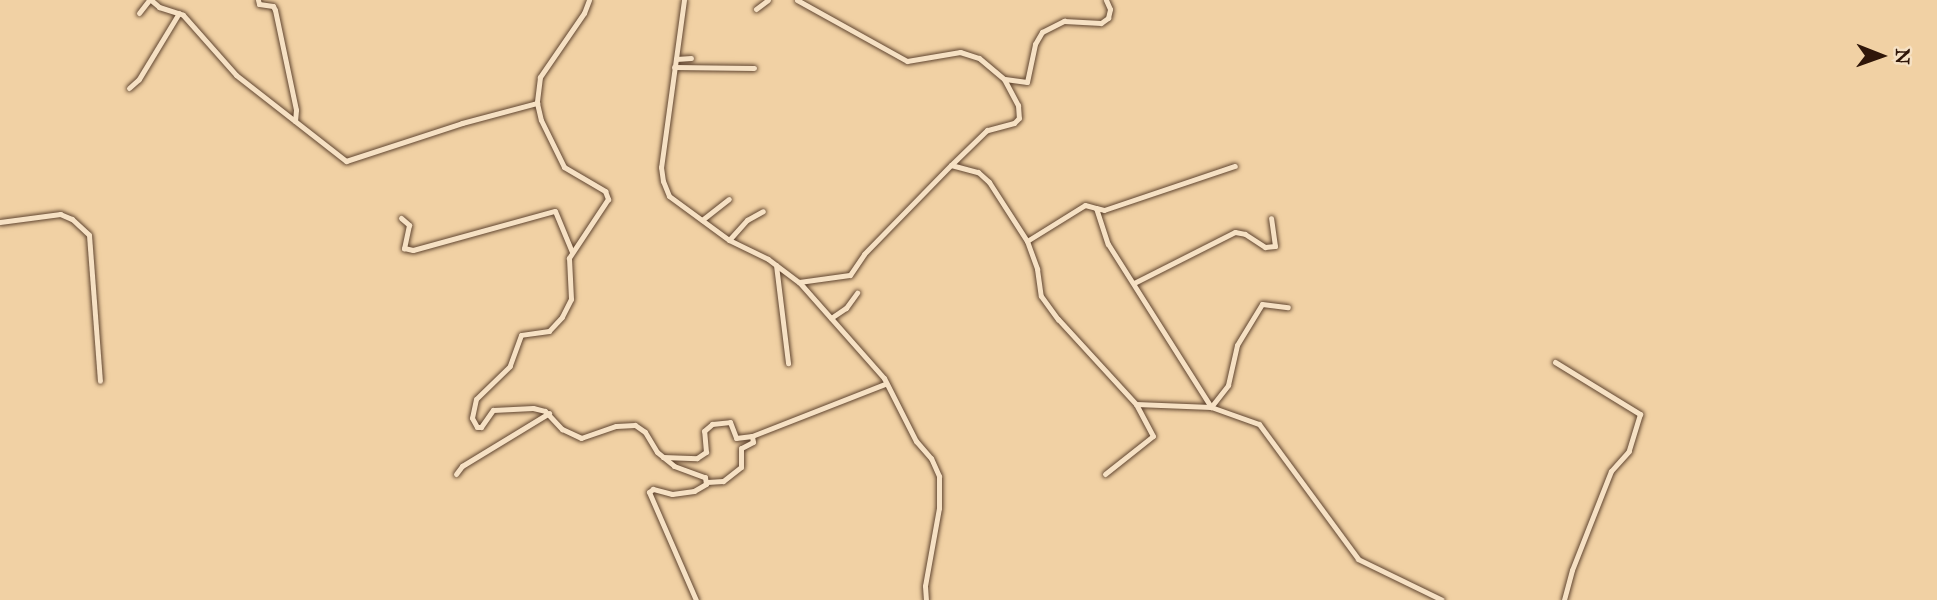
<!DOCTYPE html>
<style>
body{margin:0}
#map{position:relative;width:1937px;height:600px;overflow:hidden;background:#f1d1a4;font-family:"IM FELL Great Primer",serif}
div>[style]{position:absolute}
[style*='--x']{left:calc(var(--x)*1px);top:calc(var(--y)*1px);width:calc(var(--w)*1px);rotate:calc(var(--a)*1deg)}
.roads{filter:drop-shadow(0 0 2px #604530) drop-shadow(0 0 2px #604530)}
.minor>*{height:5px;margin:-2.5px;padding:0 2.5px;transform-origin:2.5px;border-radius:2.5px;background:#f6e1c4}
span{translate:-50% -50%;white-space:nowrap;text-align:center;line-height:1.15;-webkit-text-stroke:5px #f6e1c4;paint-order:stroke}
.north{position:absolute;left:1846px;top:21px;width:70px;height:70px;-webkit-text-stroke:5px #f6e1c4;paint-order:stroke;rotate:91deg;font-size:19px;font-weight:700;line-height:28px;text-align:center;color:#2f1609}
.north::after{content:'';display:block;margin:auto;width:24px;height:32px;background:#2f1609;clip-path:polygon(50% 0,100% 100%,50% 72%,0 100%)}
</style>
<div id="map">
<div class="roads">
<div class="minor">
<div style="--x:151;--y:0;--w:11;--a:41"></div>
<div style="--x:159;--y:7;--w:25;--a:18"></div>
<div style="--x:183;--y:15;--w:80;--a:48.5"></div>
<div style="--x:236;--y:75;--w:140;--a:38"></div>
<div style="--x:346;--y:161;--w:122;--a:-18.1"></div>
<div style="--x:462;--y:123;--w:78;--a:-14.9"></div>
<div style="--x:258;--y:0;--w:4;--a:76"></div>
<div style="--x:259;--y:4;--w:14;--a:8"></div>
<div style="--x:273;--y:6;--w:4;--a:63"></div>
<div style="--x:275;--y:10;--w:102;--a:78.1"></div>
<div style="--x:296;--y:110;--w:11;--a:95"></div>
<div style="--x:589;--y:0;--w:14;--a:111"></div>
<div style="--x:584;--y:13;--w:78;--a:124.5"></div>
<div style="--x:540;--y:77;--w:26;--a:97"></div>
<div style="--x:537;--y:103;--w:17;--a:77"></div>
<div style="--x:541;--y:120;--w:52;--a:63.9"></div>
<div style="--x:564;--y:167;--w:48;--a:30.3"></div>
<div style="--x:605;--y:191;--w:9;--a:69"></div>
<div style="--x:608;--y:199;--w:71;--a:123.5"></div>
<div style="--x:569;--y:258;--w:41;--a:87.2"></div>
<div style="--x:571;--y:299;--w:20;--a:117"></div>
<div style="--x:562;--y:317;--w:19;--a:133"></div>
<div style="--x:549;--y:331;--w:28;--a:172"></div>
<div style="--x:521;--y:335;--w:33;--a:110"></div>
<div style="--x:510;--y:366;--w:47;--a:135.9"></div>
<div style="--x:476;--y:399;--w:19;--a:102"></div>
<div style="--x:472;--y:418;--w:10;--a:61"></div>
<div style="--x:477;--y:427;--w:4;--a:0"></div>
<div style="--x:481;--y:427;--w:21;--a:-55"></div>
<div style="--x:493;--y:410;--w:40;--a:-2.9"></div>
<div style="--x:533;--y:408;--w:12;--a:14"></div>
<div style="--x:545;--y:411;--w:25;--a:47"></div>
<div style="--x:562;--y:429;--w:21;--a:25"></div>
<div style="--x:581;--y:438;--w:37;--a:-19"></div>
<div style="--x:616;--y:426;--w:19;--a:-3"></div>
<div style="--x:635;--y:425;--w:12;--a:35"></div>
<div style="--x:645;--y:432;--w:23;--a:59"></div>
<div style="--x:657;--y:452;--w:22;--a:39"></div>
<div style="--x:674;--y:466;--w:33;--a:20"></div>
<div style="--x:705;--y:477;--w:7;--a:82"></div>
<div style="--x:706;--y:484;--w:14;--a:150"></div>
<div style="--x:694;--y:491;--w:22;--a:172"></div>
<div style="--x:672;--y:494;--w:20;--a:-165"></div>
<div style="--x:653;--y:489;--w:5;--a:143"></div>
<div style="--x:649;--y:492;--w:118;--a:66.5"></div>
<div style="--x:684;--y:0;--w:169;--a:97.8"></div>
<div style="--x:661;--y:167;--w:14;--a:82"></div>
<div style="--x:663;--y:181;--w:16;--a:68"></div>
<div style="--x:669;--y:196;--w:74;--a:36.3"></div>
<div style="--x:729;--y:240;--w:43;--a:26"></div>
<div style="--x:768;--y:259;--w:39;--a:37"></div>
<div style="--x:799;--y:282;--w:128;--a:48.5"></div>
<div style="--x:884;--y:378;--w:71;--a:63.1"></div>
<div style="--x:916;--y:441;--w:23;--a:49"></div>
<div style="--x:931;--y:458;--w:20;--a:66"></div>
<div style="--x:939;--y:476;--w:32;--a:90"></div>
<div style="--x:939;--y:508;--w:79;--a:100.2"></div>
<div style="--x:925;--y:586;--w:14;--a:86"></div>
<div style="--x:797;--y:0;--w:126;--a:29"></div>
<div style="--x:907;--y:61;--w:54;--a:-9.6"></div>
<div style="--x:960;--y:52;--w:20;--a:18"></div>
<div style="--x:979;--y:58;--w:33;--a:40"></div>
<div style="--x:1004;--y:79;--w:30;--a:62"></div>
<div style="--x:1018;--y:105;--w:13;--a:86"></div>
<div style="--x:1019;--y:118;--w:7;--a:135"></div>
<div style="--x:1014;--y:123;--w:28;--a:165"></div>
<div style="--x:987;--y:130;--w:50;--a:135.8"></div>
<div style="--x:951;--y:165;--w:28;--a:15"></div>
<div style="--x:978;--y:172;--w:15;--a:42"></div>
<div style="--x:989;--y:182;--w:70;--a:57.2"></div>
<div style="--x:1027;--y:241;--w:30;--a:70"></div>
<div style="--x:1037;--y:269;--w:27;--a:82"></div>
<div style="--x:1041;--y:296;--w:29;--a:54"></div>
<div style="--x:1058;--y:319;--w:115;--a:47.5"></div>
<div style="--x:1136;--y:404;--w:75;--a:2.3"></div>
<div style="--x:1211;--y:407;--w:51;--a:19.5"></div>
<div style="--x:1259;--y:424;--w:167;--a:53.7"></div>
<div style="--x:1358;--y:559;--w:93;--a:26"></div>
<div style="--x:756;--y:9;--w:15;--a:-37"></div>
<div style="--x:139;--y:13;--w:16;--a:-52"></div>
<div style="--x:676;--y:59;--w:15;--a:-4"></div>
<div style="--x:674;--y:67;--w:80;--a:0.7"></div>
<div style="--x:1005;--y:79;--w:22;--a:8"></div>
<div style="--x:1027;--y:82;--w:39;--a:-78"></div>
<div style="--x:1035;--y:44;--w:14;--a:-60"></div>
<div style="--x:1042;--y:32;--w:25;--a:-27"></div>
<div style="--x:1064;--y:21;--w:37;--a:3"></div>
<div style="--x:1101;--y:23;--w:9;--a:-36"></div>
<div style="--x:1108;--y:18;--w:9;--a:-77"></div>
<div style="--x:1110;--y:9;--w:10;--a:-114"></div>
<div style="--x:129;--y:88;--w:13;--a:-42"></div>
<div style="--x:139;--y:79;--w:77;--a:-58.8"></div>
<div style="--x:1096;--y:208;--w:8;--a:14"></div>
<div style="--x:1104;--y:210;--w:138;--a:-18.6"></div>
<div style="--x:401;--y:218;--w:11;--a:41"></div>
<div style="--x:409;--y:225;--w:24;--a:102"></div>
<div style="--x:404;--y:248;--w:9;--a:13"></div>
<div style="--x:413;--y:250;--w:147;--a:-15.4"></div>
<div style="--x:555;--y:211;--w:44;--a:67.5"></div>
<div style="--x:702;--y:220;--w:34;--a:-38"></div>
<div style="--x:0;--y:222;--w:61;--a:-7.6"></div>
<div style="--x:60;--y:214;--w:13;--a:23"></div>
<div style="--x:72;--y:219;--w:23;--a:43"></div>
<div style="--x:89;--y:235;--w:146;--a:85.7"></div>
<div style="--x:729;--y:240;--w:27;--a:-48"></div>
<div style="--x:747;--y:220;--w:18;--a:-29"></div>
<div style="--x:1027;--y:241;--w:68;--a:-31.8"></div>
<div style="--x:1085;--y:205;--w:11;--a:15"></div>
<div style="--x:1096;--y:208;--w:38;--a:72"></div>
<div style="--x:1108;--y:244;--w:193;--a:57.7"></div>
<div style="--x:1211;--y:407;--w:28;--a:-52"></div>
<div style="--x:1228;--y:385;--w:41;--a:-77.3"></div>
<div style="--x:1237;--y:345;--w:48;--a:-58.6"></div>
<div style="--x:1262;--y:304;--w:26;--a:7"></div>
<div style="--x:776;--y:265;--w:99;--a:83"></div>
<div style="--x:799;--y:282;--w:51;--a:-7.8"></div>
<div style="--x:850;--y:275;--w:25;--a:-56"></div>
<div style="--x:864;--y:254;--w:124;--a:-45.7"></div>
<div style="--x:1134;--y:283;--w:113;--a:-26.8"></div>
<div style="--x:1235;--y:232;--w:10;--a:11"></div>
<div style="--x:1245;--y:234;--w:24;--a:33"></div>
<div style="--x:1265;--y:247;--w:10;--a:-6"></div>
<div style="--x:1275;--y:246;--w:28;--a:-98"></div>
<div style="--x:831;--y:318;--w:18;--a:-34"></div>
<div style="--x:846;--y:308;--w:19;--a:-54"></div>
<div style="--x:1555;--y:362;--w:100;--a:31.5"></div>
<div style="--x:1640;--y:414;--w:39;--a:107"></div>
<div style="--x:1629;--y:451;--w:27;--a:132"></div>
<div style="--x:1611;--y:471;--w:106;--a:111.5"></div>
<div style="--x:1572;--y:570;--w:31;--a:105"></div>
<div style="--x:752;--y:436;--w:143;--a:-21.4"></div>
<div style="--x:663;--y:457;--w:34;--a:2"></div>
<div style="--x:697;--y:458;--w:11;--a:-34"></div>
<div style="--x:706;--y:452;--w:21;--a:-95"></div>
<div style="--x:704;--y:431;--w:11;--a:-41"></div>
<div style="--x:712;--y:424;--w:18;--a:-6"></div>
<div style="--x:730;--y:422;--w:17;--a:69"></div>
<div style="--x:736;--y:438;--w:16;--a:-7"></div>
<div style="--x:752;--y:436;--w:6;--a:81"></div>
<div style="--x:753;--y:442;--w:13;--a:153"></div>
<div style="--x:741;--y:448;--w:19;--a:90"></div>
<div style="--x:741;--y:467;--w:23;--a:142"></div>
<div style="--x:723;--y:481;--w:16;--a:176"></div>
<div style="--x:456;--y:474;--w:10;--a:-53"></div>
<div style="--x:462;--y:466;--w:102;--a:-31.3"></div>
<div style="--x:1105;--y:474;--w:61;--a:-38.4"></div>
<div style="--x:1153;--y:436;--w:36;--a:-118"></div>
</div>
</div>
<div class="north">N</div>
</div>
